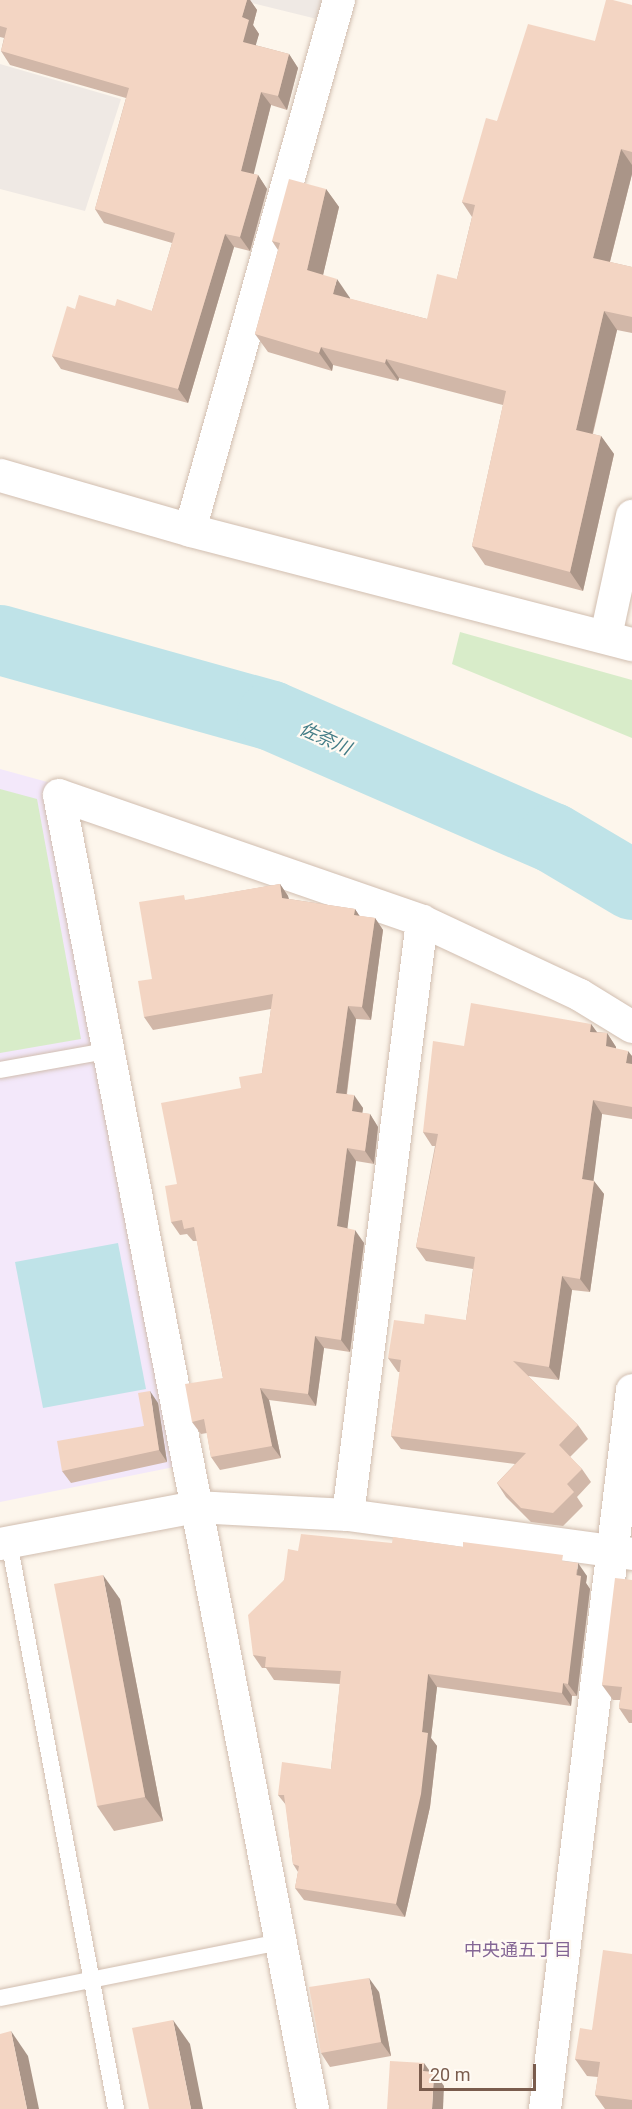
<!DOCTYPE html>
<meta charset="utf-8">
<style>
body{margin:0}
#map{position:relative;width:632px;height:2109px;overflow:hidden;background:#fdf6ec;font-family:Roboto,"Noto Sans JP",sans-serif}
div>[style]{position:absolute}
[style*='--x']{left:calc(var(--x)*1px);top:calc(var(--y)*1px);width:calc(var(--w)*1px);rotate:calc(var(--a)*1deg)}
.industrial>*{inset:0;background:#efe9e4}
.education>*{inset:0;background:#f3e8fa}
.green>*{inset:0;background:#d8ecc9}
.water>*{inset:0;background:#bfe3e8}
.river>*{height:70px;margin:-35px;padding:0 35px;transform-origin:35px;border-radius:35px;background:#bfe3e8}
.roads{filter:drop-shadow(0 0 2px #d1beb0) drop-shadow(0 0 2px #d1beb0)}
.lane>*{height:16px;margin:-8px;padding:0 8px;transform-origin:8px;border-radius:8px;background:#fff}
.street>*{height:32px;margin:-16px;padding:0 16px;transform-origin:16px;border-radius:16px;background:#fff}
.secondary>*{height:33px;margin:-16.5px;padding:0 16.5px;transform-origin:16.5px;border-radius:16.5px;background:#fff}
.wall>*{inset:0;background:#d1b7a8}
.shaded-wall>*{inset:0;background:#aa9588}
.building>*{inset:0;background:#f3d5c3}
span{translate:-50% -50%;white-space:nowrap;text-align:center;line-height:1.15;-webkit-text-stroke:4.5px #fffaf3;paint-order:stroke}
.water-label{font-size:18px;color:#437c86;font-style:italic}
.neighbourhood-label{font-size:18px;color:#846695}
.scale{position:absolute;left:419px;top:2064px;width:117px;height:27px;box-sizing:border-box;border:3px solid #7a5c4d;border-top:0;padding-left:8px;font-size:18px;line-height:21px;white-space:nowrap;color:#7a5c4d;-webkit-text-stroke:4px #fffaf3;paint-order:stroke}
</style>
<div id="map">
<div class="industrial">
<div style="clip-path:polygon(240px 0,323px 0,317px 19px)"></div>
<div style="clip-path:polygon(0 64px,121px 99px,85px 211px,0 189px)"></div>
</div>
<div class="education">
<div style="clip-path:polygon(0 769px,51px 783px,189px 1464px,0 1502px)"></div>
</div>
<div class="green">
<div style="clip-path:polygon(460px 632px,632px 680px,632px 738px,452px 664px)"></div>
<div style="clip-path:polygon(0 789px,37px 799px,81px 1039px,0 1053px)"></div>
</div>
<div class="water">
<div style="clip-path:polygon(118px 1243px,146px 1389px,43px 1408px,15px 1262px)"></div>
</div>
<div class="river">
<div style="--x:0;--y:640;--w:282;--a:15.6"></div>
<div style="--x:272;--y:716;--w:306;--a:23.5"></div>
<div style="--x:553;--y:838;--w:92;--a:30.7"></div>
</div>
<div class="roads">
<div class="lane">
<div style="--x:0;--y:1070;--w:109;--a:-10.1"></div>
<div style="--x:9;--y:1542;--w:577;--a:79.31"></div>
<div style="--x:0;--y:1998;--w:287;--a:-11.3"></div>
</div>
<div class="street">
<div style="--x:190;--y:530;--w:551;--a:-74.3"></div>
<div style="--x:606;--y:636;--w:123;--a:-77.8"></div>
<div style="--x:348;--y:1515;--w:599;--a:-82.9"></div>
<div style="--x:0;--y:1544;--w:198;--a:-10.7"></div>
<div style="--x:195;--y:1507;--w:153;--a:3"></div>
<div style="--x:348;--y:1515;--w:287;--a:7.8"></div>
<div style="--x:313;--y:2109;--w:1338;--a:-100.94"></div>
<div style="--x:59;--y:795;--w:384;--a:19.1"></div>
<div style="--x:422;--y:921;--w:174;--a:25.1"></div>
<div style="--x:580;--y:995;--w:61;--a:31.6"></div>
<div style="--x:545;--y:2109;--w:724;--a:-83.1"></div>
</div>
<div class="secondary">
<div style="--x:0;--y:475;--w:198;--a:16.1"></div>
<div style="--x:190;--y:530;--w:456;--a:14.5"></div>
</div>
</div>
<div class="wall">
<div style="clip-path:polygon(0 0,250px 0,257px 10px,253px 25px,259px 34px,255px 45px,289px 54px,298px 68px,287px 110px,271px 105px,253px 174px,258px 175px,267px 189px,250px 251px,234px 247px,188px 403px,61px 369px,52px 356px,75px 309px,115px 306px,152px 311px,172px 243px,104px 223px,95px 209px,126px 98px,10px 65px,1px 51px,4px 38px,0 37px)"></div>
<div style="clip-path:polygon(632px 5px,632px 174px,610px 262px,632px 267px,632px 333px,617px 330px,593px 434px,601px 436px,614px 454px,583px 591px,485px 565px,472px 546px,503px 405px,399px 378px,398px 381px,333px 365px,332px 371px,268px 352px,255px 334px,278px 250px,272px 241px,326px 189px,339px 207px,323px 275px,350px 298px,350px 299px,427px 319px,457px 279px,472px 217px,462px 202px,497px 121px,595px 41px)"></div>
<div style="clip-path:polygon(280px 884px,288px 896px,289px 899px,355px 909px,359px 916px,375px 918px,383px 930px,371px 1020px,356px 1019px,347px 1094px,363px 1108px,362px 1113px,370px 1114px,378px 1127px,374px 1164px,356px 1161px,347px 1228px,364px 1243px,350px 1352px,324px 1348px,316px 1406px,269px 1400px,281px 1458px,220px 1470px,211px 1457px,207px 1433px,201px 1434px,192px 1422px,223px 1378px,197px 1241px,193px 1241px,187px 1234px,180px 1235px,171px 1222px,177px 1184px,241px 1088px,262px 1073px,271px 1009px,153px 1030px,144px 1017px,152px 979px,188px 900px)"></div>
<div style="clip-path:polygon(591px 1024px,597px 1032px,607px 1033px,616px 1047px,616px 1049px,632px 1056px,632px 1119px,602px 1114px,593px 1180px,604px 1194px,590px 1292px,572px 1290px,559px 1380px,528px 1376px,578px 1425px,588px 1439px,570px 1457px,582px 1469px,591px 1482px,577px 1497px,583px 1506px,563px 1526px,531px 1522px,506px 1497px,497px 1483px,515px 1464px,401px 1449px,391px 1436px,400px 1372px,398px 1372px,388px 1358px,424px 1324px,466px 1320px,473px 1269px,426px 1261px,416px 1247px,435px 1146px,432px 1146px,423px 1132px,464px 1046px)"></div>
<div style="clip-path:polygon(158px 1403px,167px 1462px,71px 1483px,62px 1471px,144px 1426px)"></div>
<div style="clip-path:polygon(298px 1551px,567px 1562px,587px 1576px,586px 1583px,590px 1589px,577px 1696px,572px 1696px,571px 1706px,437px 1687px,431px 1738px,437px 1746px,430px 1807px,405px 1917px,304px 1900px,295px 1888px,298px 1872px,293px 1864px,286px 1805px,278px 1795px,331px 1769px,340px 1684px,274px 1680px,266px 1668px,262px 1668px,253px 1655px,284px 1580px)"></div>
<div style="clip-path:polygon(632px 1580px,632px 1723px,629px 1723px,619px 1708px,620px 1700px,613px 1700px,602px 1685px)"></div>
<div style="clip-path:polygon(120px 1599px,163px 1821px,114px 1831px,97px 1806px)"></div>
<div style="clip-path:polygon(632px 1954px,632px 2109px,605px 2109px,595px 2095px,598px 2077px,587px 2076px,575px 2059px,592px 2030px)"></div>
<div style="clip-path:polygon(379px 1992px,391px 2056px,330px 2067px,321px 2053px)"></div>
</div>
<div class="shaded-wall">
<div style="clip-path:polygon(247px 0,250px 0,257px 10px,253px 25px,259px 34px,253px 55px,243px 42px,242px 17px)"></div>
<div style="clip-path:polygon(289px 54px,298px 68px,287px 110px,278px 96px)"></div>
<div style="clip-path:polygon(261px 92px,271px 105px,251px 185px,241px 171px)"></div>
<div style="clip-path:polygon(621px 149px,632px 165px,632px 174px,606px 277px,593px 258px)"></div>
<div style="clip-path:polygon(258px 175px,267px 189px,250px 251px,240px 237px)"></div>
<div style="clip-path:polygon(326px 189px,339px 207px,320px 288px,307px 270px)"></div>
<div style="clip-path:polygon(225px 234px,234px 247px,188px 403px,178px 389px)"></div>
<div style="clip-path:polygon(337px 279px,350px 298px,346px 313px,333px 294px)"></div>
<div style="clip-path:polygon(604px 311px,617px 330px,589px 448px,576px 430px)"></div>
<div style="clip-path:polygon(321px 347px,333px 365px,332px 371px,319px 353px)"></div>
<div style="clip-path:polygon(386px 359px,399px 378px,398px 381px,385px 363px)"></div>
<div style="clip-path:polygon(601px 436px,614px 454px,583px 591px,570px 572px)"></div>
<div style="clip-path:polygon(280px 884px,288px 896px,291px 910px,282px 898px)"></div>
<div style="clip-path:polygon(355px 909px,363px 921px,354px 915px)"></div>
<div style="clip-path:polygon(375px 918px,383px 930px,371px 1020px,362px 1007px)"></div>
<div style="clip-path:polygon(348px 1006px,356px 1019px,345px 1105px,336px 1093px)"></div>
<div style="clip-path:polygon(591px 1024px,601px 1038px,590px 1032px)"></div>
<div style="clip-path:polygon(607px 1033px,616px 1047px,615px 1060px,606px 1046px)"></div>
<div style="clip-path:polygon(628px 1051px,632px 1056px,632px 1071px,626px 1063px)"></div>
<div style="clip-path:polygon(354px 1095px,363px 1108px,361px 1123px,352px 1111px)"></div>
<div style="clip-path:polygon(593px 1100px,602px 1114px,592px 1193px,582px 1179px)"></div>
<div style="clip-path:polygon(370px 1114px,378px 1127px,374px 1164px,365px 1151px)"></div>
<div style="clip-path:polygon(347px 1148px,356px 1161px,346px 1239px,337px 1226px)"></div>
<div style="clip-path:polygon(594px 1181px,604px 1194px,590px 1292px,580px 1279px)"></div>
<div style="clip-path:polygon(355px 1230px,364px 1243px,350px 1352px,341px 1340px)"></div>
<div style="clip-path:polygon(562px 1276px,572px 1290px,559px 1380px,549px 1367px)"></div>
<div style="clip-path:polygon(315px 1336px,324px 1348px,316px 1406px,308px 1394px)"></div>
<div style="clip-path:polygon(260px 1388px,269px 1400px,281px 1458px,272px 1446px)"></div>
<div style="clip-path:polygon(150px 1391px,158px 1403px,167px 1462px,159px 1450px)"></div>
<div style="clip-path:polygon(578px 1563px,587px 1576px,586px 1583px,590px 1589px,577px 1696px,568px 1684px)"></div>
<div style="clip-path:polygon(103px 1575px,120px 1599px,163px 1821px,145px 1797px)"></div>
<div style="clip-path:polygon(428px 1674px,437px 1687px,431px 1738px,437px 1746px,430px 1807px,405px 1917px,396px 1904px,422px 1732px)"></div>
<div style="clip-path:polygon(563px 1683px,572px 1696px,571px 1706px,562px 1693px)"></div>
<div style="clip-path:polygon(369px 1978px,379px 1992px,391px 2056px,381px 2042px)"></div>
<div style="clip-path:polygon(173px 2020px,190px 2044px,203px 2109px,191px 2109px)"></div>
<div style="clip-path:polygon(11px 2031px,28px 2056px,39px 2109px,27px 2109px)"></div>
<div style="clip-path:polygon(424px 2063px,434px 2077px,423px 2071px)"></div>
<div style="clip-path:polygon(434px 2072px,444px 2086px,443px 2109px,432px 2109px)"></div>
</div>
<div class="building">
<div style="clip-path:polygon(0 0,247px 0,242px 17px,249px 20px,243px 42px,289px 54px,278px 96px,261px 92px,241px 171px,258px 175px,240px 237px,225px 234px,178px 389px,52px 356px,67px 306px,75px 309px,79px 295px,115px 306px,117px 299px,152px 311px,175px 233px,95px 209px,129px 88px,1px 51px,7px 28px,0 26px)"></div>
<div style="clip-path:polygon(606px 0,613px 0,632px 5px,632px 152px,621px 149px,593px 258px,632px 267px,632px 317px,604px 311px,576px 430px,601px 436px,570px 572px,472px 546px,506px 391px,386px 359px,385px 363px,321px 347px,319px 353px,255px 334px,280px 243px,272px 241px,289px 179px,326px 189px,307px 270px,337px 279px,333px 294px,427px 319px,437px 274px,457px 279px,475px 205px,462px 202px,486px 118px,497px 121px,528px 24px,595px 41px)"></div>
<div style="clip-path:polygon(280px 884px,282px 898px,355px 909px,354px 915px,375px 918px,362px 1007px,348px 1006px,336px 1093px,354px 1095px,352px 1111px,370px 1114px,365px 1151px,347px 1148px,337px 1226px,355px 1230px,341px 1340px,315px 1336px,308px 1394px,260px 1388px,272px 1446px,211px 1457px,204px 1419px,192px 1422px,185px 1384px,223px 1378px,194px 1227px,184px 1229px,182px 1220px,171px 1222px,165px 1186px,177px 1184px,161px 1103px,241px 1088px,239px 1077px,262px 1073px,273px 994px,144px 1017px,138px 981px,152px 979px,139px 902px,184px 895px,185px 900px)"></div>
<div style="clip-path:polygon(471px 1003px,591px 1024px,590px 1032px,607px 1033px,606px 1046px,628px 1051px,626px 1063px,632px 1064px,632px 1107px,593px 1100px,582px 1179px,594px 1181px,580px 1279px,562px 1276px,549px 1367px,513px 1361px,578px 1425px,559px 1445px,582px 1469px,567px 1484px,574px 1492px,553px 1513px,521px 1508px,497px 1483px,526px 1453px,391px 1436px,401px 1360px,388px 1358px,394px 1320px,424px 1324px,425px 1314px,466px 1320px,475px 1257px,416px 1247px,438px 1134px,423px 1132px,433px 1041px,464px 1046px)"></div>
<div style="clip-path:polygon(150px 1391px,159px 1450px,62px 1471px,57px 1441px,144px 1426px,138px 1393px)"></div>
<div style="clip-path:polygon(301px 1534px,392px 1543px,393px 1537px,463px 1547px,463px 1542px,563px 1555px,562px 1561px,578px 1563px,576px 1575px,581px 1576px,568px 1684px,563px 1683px,562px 1693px,428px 1674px,422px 1732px,428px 1733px,421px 1794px,396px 1904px,295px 1888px,299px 1866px,293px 1864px,284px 1795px,278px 1795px,282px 1762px,331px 1769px,341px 1671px,265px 1667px,266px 1657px,253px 1655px,248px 1615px,284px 1580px,288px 1549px,298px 1551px)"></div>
<div style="clip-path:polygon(103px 1575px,145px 1797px,97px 1806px,54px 1584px)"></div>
<div style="clip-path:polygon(615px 1578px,632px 1580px,632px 1710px,619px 1708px,622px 1687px,602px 1685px)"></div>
<div style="clip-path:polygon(603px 1950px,632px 1954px,632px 2100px,595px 2095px,600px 2062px,575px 2059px,580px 2028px,592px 2030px)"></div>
<div style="clip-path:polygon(369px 1978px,381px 2042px,321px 2053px,309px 1987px)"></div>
<div style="clip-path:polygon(173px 2020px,191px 2109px,149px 2109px,132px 2028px)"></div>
<div style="clip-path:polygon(11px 2031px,27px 2109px,0 2109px,0 2034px)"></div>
<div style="clip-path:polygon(390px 2061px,424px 2063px,423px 2071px,434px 2072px,432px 2109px,387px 2109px)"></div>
</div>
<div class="water-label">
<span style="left:325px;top:739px;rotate:24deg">佐奈川</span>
</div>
<div class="neighbourhood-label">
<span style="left:518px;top:1950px">中央通五丁目</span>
</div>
<div class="scale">20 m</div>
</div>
